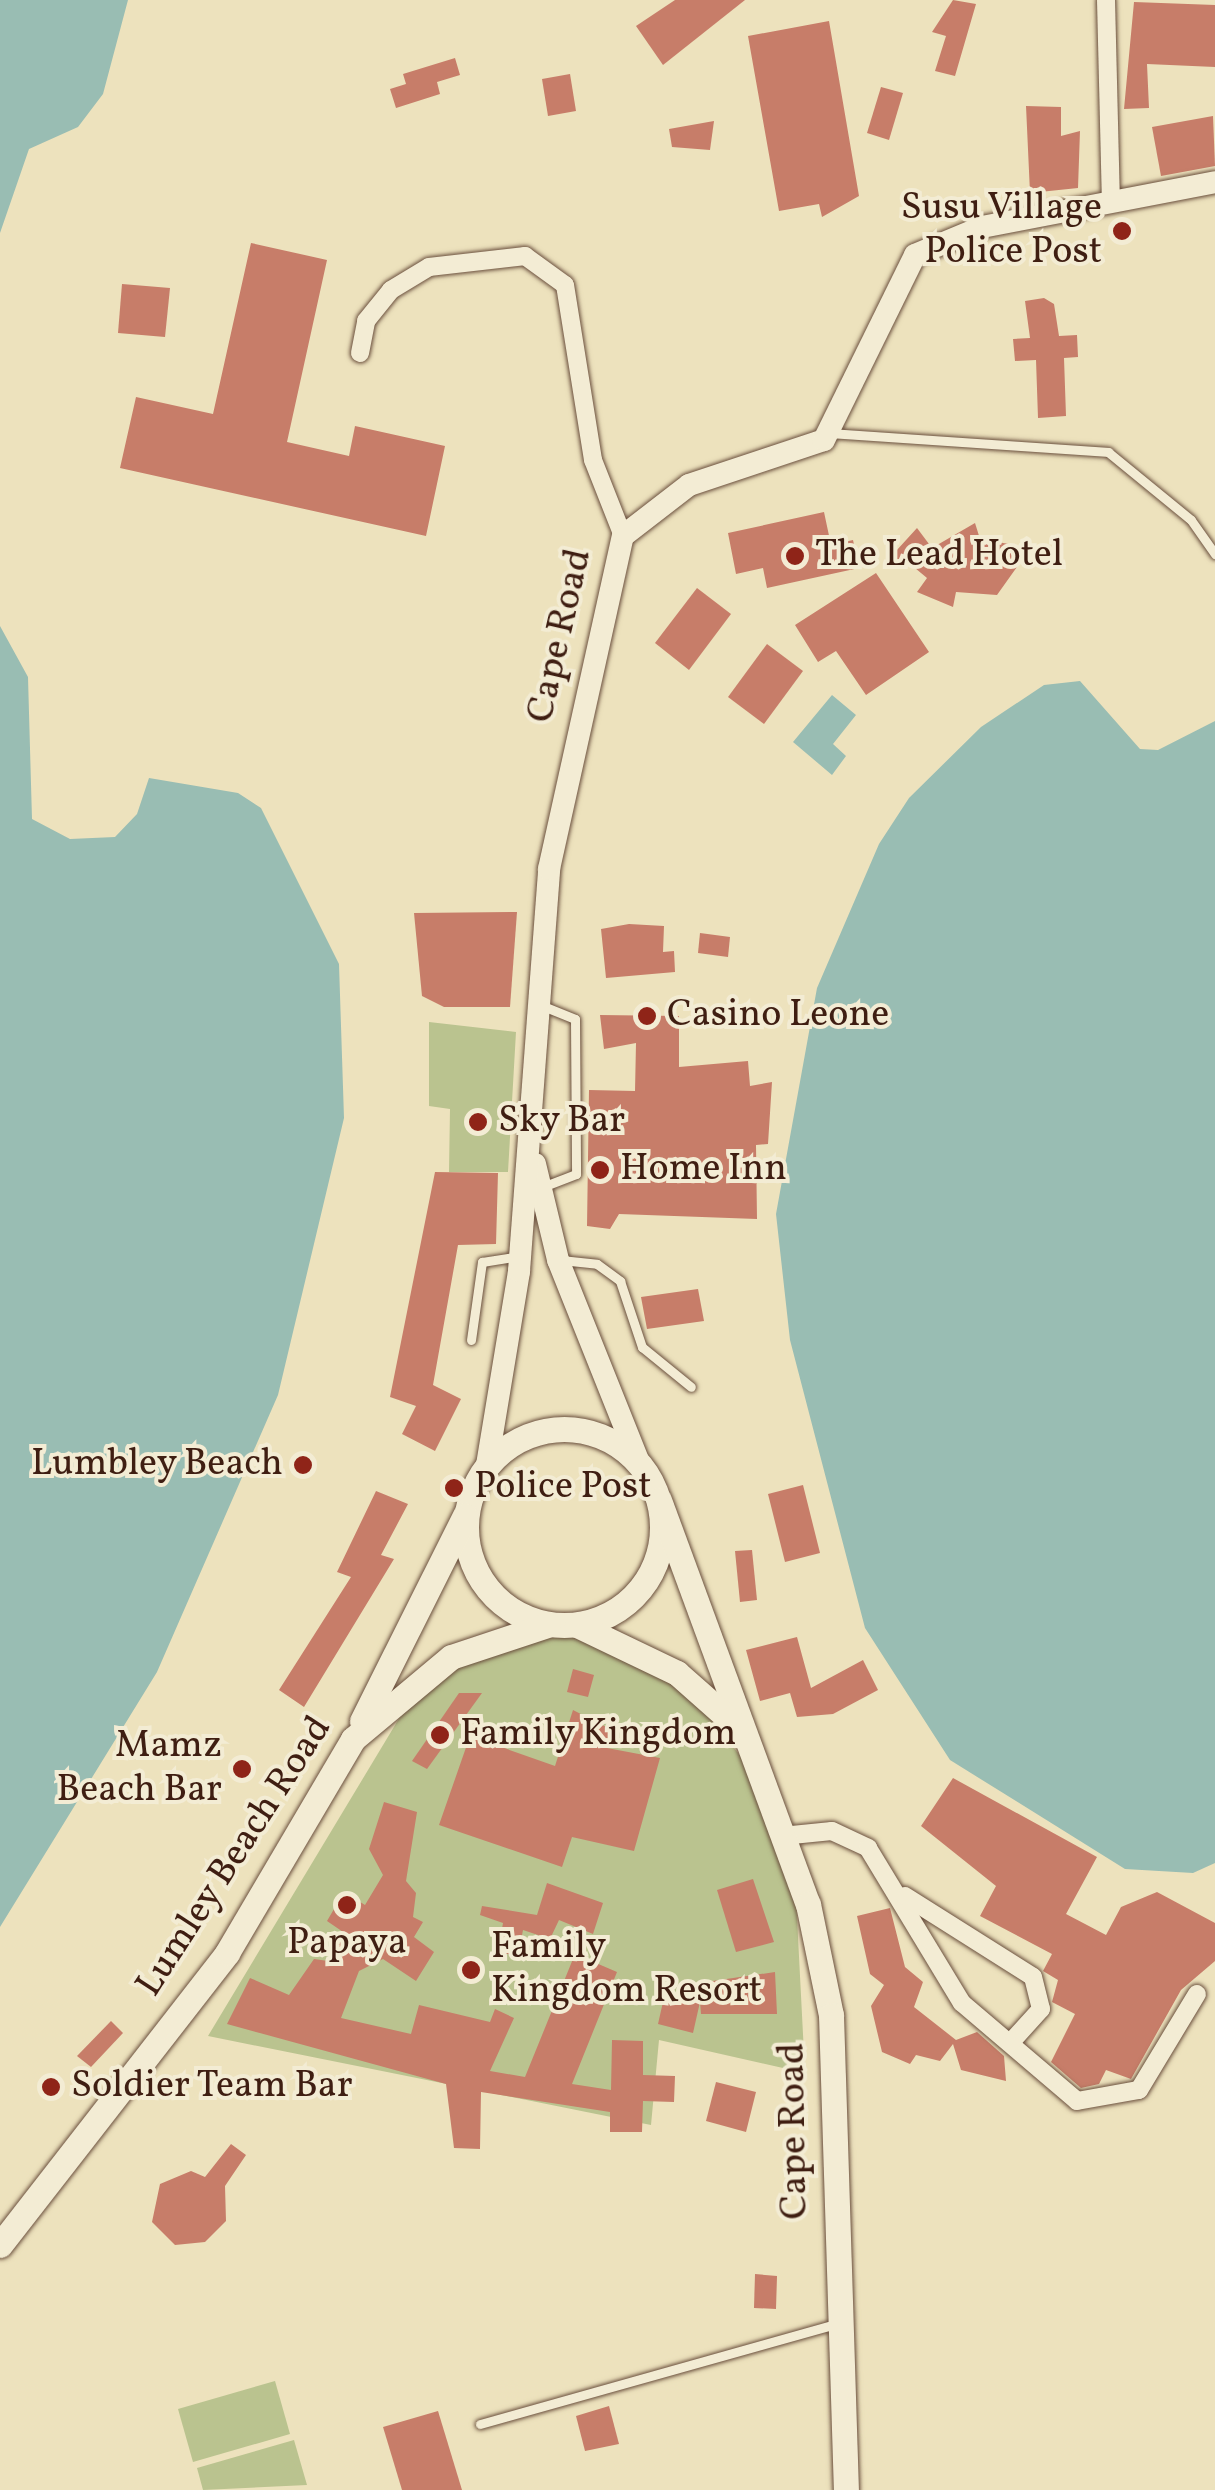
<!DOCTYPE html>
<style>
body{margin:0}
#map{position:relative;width:1215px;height:2490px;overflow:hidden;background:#ede2bd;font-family:Vollkorn,serif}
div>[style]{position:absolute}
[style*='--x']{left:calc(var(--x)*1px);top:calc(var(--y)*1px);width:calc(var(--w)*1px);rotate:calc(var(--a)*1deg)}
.green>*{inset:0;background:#bac38f}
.water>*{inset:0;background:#99bdb3}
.building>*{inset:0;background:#c77d69}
.roads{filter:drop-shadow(0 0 2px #6a4f3d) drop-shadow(0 0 2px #6a4f3d)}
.service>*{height:9px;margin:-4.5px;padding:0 4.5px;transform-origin:4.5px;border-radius:4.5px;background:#f3ecd4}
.minor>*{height:18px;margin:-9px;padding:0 9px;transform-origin:9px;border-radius:9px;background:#f3ecd4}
.tertiary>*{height:22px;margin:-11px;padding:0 11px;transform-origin:11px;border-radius:11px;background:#f3ecd4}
.secondary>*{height:25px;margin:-12.5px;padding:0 12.5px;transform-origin:12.5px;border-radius:12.5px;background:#f3ecd4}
.secondary>.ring{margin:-12.5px;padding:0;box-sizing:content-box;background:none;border:25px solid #f3ecd4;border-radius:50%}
.dots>*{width:28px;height:28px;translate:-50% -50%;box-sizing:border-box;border:5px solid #f3ecd4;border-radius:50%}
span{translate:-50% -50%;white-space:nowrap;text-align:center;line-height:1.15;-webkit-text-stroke:8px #f3ecd4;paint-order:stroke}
.poi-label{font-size:38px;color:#3f1e12}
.right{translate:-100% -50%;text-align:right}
.left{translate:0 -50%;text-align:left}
.street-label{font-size:38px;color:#3f1e12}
</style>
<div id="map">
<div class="green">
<div style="clip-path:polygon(429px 1022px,516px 1032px,508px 1172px,449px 1172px,450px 1109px,429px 1106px)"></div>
<div style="clip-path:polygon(568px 1630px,681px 1683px,747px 1764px,796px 1898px,805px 2073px,659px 2040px,651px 2125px,208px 2036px,436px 1657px)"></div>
<div style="clip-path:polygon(275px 2381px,290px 2434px,193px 2462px,178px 2409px)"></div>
<div style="clip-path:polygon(294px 2440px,307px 2485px,203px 2490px,197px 2468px)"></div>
</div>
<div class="water">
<div style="clip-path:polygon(0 0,128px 0,103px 94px,78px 127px,29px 149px,0 233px)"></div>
<div style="clip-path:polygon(0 626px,28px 677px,32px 819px,70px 839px,115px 837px,137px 814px,149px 778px,238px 793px,261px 808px,339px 964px,344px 1118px,278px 1395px,157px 1672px,0 1927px)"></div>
<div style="clip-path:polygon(1080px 681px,1140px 749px,1158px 750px,1215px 721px,1215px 1863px,1193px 1873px,1125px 1869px,950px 1760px,865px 1628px,790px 1340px,776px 1214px,817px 988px,879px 844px,909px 798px,981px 727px,1044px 685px)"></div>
<div style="clip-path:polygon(832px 695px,856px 715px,833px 744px,846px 756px,832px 775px,793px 742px)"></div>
</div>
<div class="building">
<div style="clip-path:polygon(675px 0,745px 0,663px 65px,636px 26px)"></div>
<div style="clip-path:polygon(953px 0,976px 4px,955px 76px,935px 71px,946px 36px,932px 32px)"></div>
<div style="clip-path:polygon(1134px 2px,1215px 5px,1215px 67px,1147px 64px,1149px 108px,1124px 109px)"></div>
<div style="clip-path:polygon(829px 21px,859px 196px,822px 217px,819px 204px,779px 211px,748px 36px)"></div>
<div style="clip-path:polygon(455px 58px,460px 75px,437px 82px,440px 94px,396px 108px,390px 89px,406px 84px,403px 74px)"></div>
<div style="clip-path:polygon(570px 74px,576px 111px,548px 116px,542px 79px)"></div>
<div style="clip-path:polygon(881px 87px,903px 93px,889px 140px,867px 133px)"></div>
<div style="clip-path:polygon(1026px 106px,1061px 107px,1061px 136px,1080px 131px,1078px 188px,1030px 193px)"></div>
<div style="clip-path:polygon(1213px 116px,1215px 166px,1161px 176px,1152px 127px)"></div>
<div style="clip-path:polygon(714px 121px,710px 150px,672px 147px,669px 129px)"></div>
<div style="clip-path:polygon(251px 243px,327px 260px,287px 442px,349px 456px,355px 426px,445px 446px,426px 536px,120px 468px,136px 397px,213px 414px)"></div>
<div style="clip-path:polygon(122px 284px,170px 288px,165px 337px,118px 333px)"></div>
<div style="clip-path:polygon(1044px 298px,1054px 304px,1059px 336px,1077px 335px,1078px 357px,1064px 358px,1066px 416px,1038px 418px,1036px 360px,1015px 361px,1013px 339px,1030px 338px,1025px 301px)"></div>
<div style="clip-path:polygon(824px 512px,831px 545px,853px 540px,859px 568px,767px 588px,763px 568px,736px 574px,728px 533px)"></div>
<div style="clip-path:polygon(975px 523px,980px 539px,1009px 544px,1022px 560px,997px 595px,956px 592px,953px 607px,917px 592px,927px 578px,903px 558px,886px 562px,917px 528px,932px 548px)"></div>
<div style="clip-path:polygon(876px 573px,929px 652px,866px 695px,836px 651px,818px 662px,795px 625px)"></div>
<div style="clip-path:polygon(697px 588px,731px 614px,689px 670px,655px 643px)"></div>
<div style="clip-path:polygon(767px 644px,803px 671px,764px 724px,728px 697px)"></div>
<div style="clip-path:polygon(517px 912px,510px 1007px,444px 1007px,422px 996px,414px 913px)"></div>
<div style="clip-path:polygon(629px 924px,664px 926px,663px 952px,674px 951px,675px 972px,606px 978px,601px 929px)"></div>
<div style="clip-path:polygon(700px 933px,730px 937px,728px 957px,698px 953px)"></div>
<div style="clip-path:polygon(600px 1015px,679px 1016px,679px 1067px,748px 1061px,750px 1086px,772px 1082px,768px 1144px,756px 1145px,757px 1219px,619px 1214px,610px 1229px,587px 1226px,589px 1090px,635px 1091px,636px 1043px,604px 1049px)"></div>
<div style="clip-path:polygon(435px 1172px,498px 1173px,496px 1244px,458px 1245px,433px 1385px,461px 1399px,435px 1451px,402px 1434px,416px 1406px,390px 1397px)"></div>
<div style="clip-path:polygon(698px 1289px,704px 1321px,647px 1329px,641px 1297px)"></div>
<div style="clip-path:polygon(803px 1485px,820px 1553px,785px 1562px,768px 1494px)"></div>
<div style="clip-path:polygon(376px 1491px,408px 1504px,381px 1555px,394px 1559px,304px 1707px,279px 1690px,351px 1577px,337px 1572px)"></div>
<div style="clip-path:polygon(752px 1550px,757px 1600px,740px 1602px,735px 1551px)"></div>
<div style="clip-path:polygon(797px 1637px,811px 1688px,863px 1660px,878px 1690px,833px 1714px,797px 1717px,790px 1693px,760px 1701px,746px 1650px)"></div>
<div style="clip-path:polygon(573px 1669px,594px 1675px,588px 1697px,567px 1692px)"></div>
<div style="clip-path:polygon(459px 1693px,482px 1693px,427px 1769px,412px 1761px)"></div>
<div style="clip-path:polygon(573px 1710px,612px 1730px,607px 1748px,660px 1758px,634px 1851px,572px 1837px,562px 1867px,439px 1825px,470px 1736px,555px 1766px)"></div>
<div style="clip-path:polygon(953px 1778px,1097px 1857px,1066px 1914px,1106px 1935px,1121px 1907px,1157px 1892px,1215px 1923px,1215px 1961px,1181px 1990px,1131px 2079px,1106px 2070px,1099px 2084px,1081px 2088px,1051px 2062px,1075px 2014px,1052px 2002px,1058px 1980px,1043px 1971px,1052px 1954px,980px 1916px,996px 1886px,921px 1826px)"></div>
<div style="clip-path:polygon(384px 1802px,417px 1812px,406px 1881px,416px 1893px,413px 1917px,423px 1922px,414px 1937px,434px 1952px,416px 1981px,383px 1959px,359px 1971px,341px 2018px,411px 2034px,419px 2005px,490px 2022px,495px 2009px,514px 2018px,490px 2071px,525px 2077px,575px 1954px,617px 1972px,572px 2084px,611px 2090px,612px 2040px,643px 2041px,643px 2075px,675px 2076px,674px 2102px,643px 2101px,642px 2132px,610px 2132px,610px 2112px,481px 2092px,480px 2149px,454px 2148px,446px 2084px,227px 2024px,250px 1978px,289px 1995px,314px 1959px,328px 1961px,346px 1934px,327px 1921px,344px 1892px,365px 1905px,383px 1875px,369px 1849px)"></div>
<div style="clip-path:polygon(753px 1879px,774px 1942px,736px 1952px,717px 1890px)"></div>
<div style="clip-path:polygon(547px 1883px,603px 1903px,593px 1934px,559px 1920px,550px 1939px,523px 1930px,518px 1956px,498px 1952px,503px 1923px,480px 1915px,482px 1906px,537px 1915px)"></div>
<div style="clip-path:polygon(890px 1908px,905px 1967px,923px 1982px,914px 2007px,956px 2040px,977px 2032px,1004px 2056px,1006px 2081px,961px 2070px,953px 2044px,940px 2061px,916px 2055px,910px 2064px,882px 2052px,871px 2006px,884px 1985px,870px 1974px,857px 1916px)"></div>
<div style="clip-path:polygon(775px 1972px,777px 2014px,701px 2014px,700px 2002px,693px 2033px,658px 2024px,665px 1993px,700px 2002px,699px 1983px)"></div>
<div style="clip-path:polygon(111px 2021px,123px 2033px,91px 2067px,77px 2056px)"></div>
<div style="clip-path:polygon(716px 2082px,756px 2092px,746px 2132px,706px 2121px)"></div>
<div style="clip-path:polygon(231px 2144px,246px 2155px,225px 2186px,226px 2221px,205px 2242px,175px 2245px,152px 2222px,160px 2184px,191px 2171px,205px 2177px)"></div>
<div style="clip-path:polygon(755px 2274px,777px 2276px,776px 2309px,754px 2308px)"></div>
<div style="clip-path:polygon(609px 2406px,619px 2444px,585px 2451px,576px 2416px)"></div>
<div style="clip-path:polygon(438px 2411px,462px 2490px,402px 2490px,383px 2427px)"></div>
</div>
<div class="roads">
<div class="service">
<div style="--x:830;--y:433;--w:279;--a:3.9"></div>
<div style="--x:1108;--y:452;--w:107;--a:39.3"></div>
<div style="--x:1191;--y:520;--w:42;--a:54.8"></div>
<div style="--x:538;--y:1004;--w:40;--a:22"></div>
<div style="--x:575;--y:1019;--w:155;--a:89.6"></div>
<div style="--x:576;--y:1174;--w:34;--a:159"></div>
<div style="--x:561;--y:1260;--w:36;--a:6"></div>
<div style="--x:597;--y:1264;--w:29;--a:36"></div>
<div style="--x:620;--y:1281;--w:70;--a:71.6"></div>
<div style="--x:642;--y:1347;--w:63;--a:39.2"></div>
<div style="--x:471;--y:1340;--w:79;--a:-82"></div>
<div style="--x:482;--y:1262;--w:36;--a:-9"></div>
<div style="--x:480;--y:2424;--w:370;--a:-15.7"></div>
</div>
<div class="minor">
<div style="--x:1106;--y:0;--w:200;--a:88.6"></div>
<div style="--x:360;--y:353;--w:33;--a:-79"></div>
<div style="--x:366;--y:321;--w:40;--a:-51"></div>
<div style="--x:391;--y:290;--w:44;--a:-31.2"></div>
<div style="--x:429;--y:267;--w:97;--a:-6.5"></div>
<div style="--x:525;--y:256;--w:49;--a:35.9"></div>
<div style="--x:565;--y:285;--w:177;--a:80.9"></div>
<div style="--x:593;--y:460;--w:82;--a:68.5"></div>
<div style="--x:782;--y:1836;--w:50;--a:-5.7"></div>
<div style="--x:832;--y:1831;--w:40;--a:25"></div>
<div style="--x:868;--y:1848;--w:181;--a:58.8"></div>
<div style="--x:962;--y:2003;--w:151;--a:40.4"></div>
<div style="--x:1077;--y:2101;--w:63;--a:-10.1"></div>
<div style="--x:1139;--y:2090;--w:112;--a:-58.9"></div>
<div style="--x:905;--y:1896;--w:151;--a:32.3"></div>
<div style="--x:1033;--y:1977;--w:33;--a:76"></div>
<div style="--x:1041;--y:2009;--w:43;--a:132.2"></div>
</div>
<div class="tertiary">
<div style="--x:535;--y:1164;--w:99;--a:76.5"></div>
<div style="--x:558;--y:1260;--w:223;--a:68.2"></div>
<div style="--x:487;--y:1465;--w:197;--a:-80.6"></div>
<div style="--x:519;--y:1271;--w:403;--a:-85.7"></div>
<div style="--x:549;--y:869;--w:341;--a:-77.5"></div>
<div style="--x:623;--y:536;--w:83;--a:-37.7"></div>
<div style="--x:689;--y:485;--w:142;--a:-18.4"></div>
<div style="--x:824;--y:440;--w:206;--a:-63.8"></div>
<div style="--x:915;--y:255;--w:73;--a:-22.7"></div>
<div style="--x:982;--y:227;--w:237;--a:-10.9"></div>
</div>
<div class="secondary">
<div class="ring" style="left:466px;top:1429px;width:171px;height:171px"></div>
<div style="--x:659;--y:1500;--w:431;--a:69.8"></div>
<div style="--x:808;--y:1904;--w:113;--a:78.3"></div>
<div style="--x:831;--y:2015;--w:475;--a:88.2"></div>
<div style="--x:577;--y:1625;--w:111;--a:25.6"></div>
<div style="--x:677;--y:1673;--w:81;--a:41.5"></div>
<div style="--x:362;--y:1721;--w:230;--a:-63.4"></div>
<div style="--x:0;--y:2245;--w:370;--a:-52.1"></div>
<div style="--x:227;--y:1953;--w:248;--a:-59.5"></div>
<div style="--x:353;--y:1739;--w:128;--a:-39.9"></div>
<div style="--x:451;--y:1657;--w:102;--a:-18.3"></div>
</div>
</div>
<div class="dots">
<div style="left:1122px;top:231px;background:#8f2418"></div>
<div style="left:795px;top:556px;background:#8f2418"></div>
<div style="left:647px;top:1016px;background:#8f2418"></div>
<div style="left:478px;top:1122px;background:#8f2418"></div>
<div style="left:600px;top:1170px;background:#8f2418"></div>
<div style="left:303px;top:1465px;background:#8f2418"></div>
<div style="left:454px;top:1488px;background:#8f2418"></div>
<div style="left:440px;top:1735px;background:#8f2418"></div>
<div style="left:242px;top:1769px;background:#8f2418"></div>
<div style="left:347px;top:1905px;background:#8f2418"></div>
<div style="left:471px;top:1970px;background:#8f2418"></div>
<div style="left:51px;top:2087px;background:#8f2418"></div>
</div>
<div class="poi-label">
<span class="right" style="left:1102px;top:231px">Susu Village<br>Police Post</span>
<span class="left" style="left:815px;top:556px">The Lead Hotel</span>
<span class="left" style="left:667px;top:1016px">Casino Leone</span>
<span class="left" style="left:498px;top:1122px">Sky Bar</span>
<span class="left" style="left:620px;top:1170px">Home Inn</span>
<span class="right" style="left:283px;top:1465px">Lumbley Beach</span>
<span class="left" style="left:474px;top:1488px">Police Post</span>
<span class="left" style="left:460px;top:1735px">Family Kingdom</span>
<span class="right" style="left:222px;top:1769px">Mamz<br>Beach Bar</span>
<span style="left:347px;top:1944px">Papaya</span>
<span class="left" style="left:491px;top:1970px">Family<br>Kingdom Resort</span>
<span class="left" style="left:71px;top:2087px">Soldier Team Bar</span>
</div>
<div class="street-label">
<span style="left:561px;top:636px;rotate:-77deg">Cape Road</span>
<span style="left:235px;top:1857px;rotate:-57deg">Lumley Beach Road</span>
<span style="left:795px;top:2131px;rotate:-91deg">Cape Road</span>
</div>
</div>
